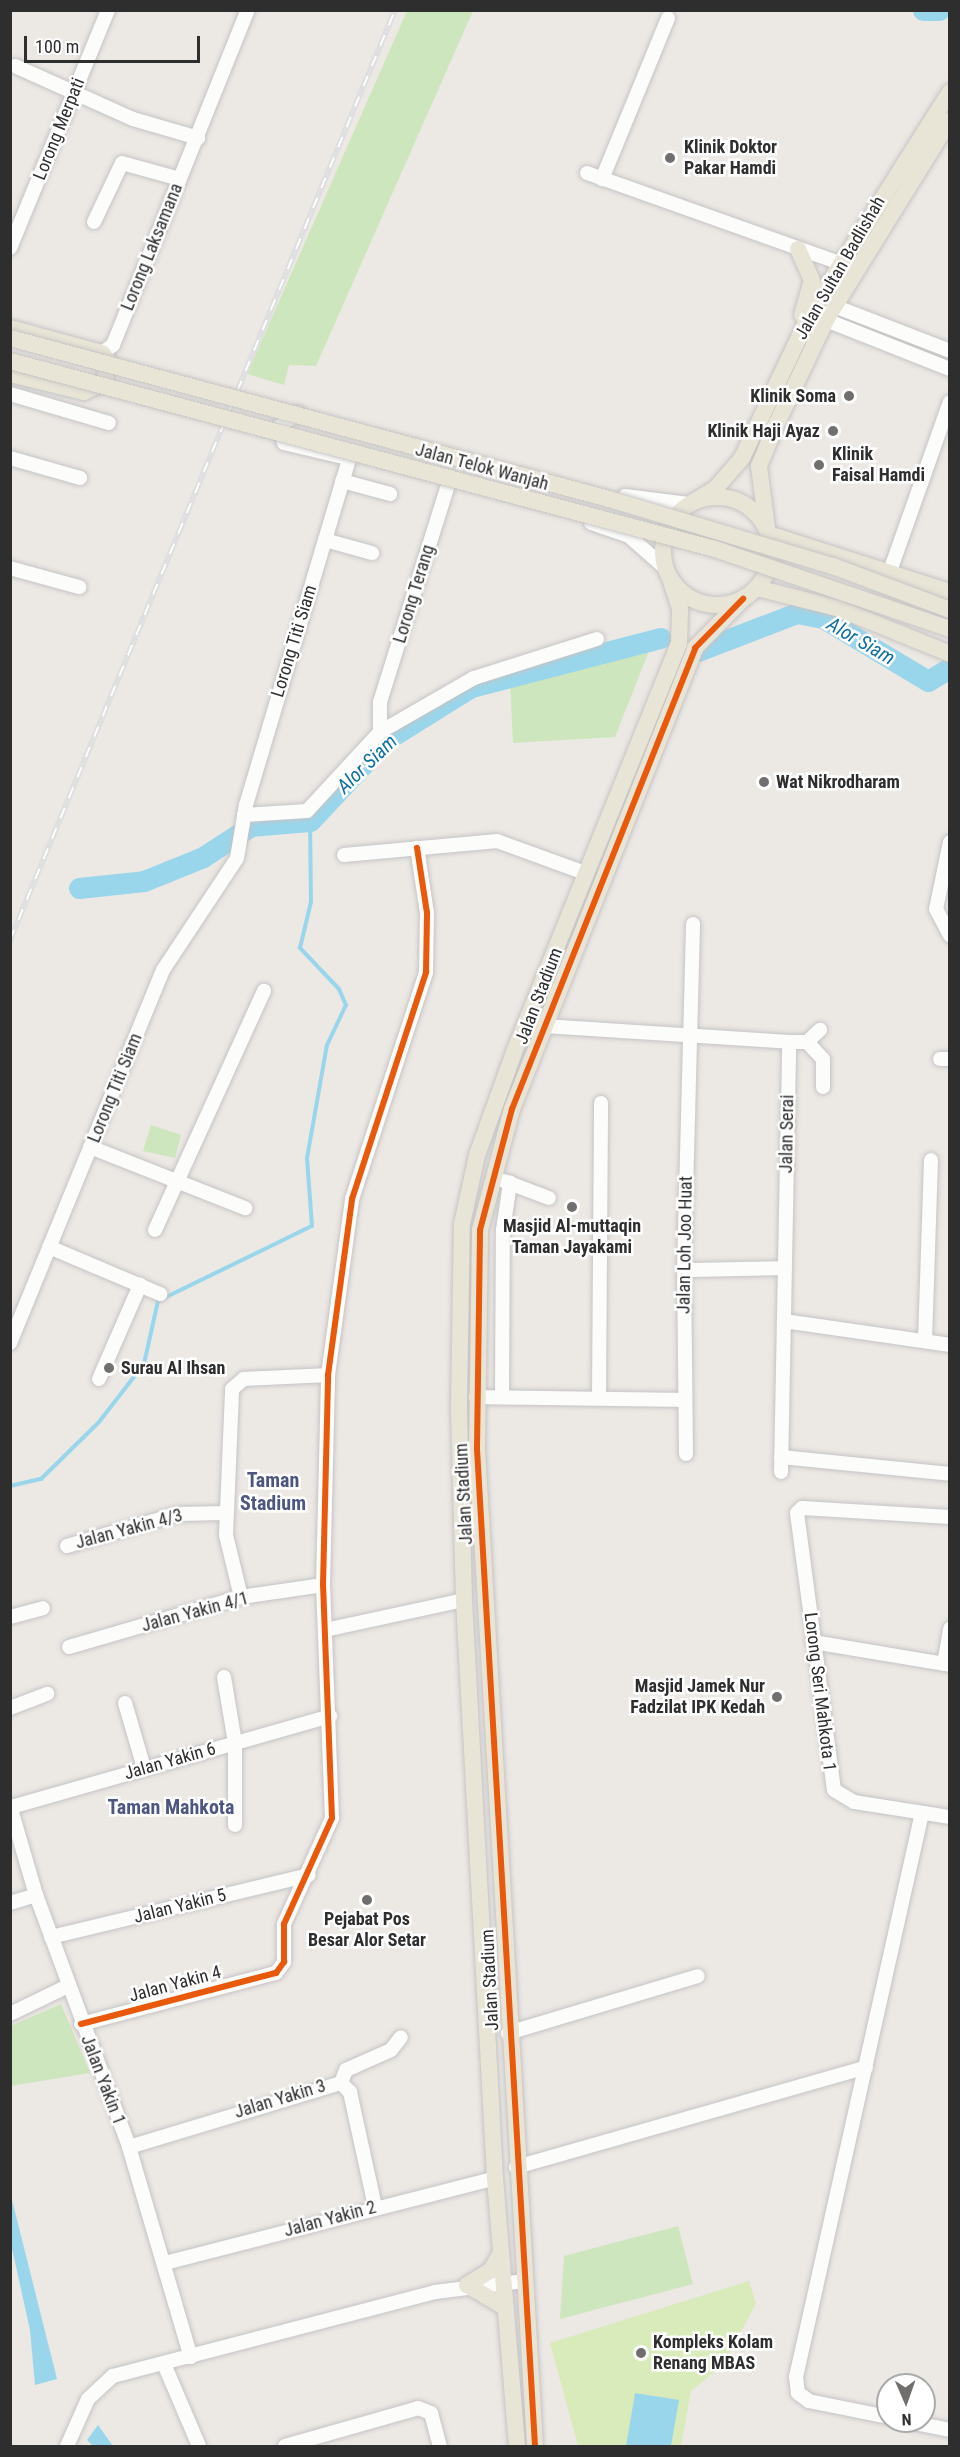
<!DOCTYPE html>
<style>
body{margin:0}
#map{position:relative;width:960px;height:2457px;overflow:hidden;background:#ece8e4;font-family:"Roboto Condensed",sans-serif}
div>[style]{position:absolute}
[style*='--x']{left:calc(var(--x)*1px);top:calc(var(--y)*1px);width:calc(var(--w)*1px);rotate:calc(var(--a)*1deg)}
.green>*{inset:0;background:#cee6be}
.pitch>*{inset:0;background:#d9eabb}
.water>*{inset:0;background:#99d6ec}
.stream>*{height:4px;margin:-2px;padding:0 2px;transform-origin:2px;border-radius:2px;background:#99d6ec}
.river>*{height:21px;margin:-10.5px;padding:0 10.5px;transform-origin:10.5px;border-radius:10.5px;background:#99d6ec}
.roads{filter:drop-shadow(0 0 2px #c5c4c5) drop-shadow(0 0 2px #c5c4c5)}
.minor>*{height:14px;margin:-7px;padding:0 7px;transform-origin:7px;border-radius:7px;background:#fcfcfb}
.major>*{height:16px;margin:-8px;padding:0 8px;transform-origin:8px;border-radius:8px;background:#e8e4d6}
.major>.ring{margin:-8px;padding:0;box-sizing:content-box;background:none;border:16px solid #e8e4d6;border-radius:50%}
.rail>*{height:6px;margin-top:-3px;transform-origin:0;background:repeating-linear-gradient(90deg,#fff 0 11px,#dfdfe1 0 22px);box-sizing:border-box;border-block:2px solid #dfdfe1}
.bridges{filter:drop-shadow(0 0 2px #c6c5c4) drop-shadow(0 0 2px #c6c5c4)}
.major-bridge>*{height:16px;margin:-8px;padding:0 8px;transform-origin:8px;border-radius:8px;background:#e8e4d6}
.cycleway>*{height:6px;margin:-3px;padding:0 3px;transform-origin:3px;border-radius:3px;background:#e8590c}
.dots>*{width:16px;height:16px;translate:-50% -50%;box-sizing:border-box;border:3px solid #fff;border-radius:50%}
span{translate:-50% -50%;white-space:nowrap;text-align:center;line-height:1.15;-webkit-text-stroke:5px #fff;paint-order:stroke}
.street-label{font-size:18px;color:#2e2e2e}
.poi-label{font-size:18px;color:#2e2e2e;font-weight:700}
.left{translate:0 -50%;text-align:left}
.right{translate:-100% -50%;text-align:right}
.water-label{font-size:20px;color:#0d6fa3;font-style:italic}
.neighbourhood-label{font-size:20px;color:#4d5680;font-weight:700}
.frame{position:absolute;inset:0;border:12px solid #2e2e2e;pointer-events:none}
.north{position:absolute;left:876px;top:2373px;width:60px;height:60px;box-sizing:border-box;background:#fff;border:2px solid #ababab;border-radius:50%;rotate:178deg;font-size:16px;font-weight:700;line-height:24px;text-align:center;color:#2e2e2e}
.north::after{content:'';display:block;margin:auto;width:21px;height:27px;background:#706f6e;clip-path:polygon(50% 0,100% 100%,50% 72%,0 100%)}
.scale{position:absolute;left:24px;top:36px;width:176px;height:27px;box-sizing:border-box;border:3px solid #2e2e2e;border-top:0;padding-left:8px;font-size:18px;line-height:21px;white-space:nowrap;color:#2e2e2e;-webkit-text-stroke:4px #fff;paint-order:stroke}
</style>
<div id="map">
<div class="green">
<div style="clip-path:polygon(407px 11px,473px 11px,316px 366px,289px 365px,284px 385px,247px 374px)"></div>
<div style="clip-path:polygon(649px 651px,615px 737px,513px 743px,510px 681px,593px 657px)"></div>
<div style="clip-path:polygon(151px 1125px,181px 1135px,175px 1158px,143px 1151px)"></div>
<div style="clip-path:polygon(61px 2004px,90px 2073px,11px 2086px,11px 2026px)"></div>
<div style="clip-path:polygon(678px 2226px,693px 2284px,560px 2319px,564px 2256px)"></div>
</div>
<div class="pitch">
<div style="clip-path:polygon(749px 2281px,756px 2303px,724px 2364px,691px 2391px,681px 2446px,578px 2446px,550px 2343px)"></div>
</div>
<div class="water">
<div style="clip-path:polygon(11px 2196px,57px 2379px,35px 2385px,30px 2330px,11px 2244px)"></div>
<div style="clip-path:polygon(635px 2393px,679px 2400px,671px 2446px,626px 2446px)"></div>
<div style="clip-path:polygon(98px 2425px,113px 2446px,93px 2446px,87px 2440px)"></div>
</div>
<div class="stream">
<div style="--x:10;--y:1486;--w:32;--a:-13"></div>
<div style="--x:41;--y:1479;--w:81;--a:-44.5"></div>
<div style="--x:99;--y:1422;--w:73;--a:-52.2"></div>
<div style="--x:144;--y:1364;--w:65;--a:-77.5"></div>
<div style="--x:158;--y:1301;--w:171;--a:-26"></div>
<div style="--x:312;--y:1226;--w:68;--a:-94.2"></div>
<div style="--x:307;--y:1158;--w:115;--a:-80"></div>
<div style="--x:327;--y:1045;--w:44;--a:-64.6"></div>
<div style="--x:346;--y:1005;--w:17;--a:-114"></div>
<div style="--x:339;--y:989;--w:57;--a:-133.6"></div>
<div style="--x:300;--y:948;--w:47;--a:-76.6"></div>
<div style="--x:311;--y:902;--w:81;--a:-90.7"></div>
</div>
<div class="river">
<div style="--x:923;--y:10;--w:16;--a:0"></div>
<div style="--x:698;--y:651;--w:106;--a:-21"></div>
<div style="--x:797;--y:613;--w:26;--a:11"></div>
<div style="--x:823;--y:618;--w:122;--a:31"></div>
<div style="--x:928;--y:681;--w:26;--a:-31"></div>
<div style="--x:79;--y:888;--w:65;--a:-6.1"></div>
<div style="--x:144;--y:881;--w:64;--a:-22.1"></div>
<div style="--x:203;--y:857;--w:57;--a:-32.9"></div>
<div style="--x:251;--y:826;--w:59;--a:-4.8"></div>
<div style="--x:310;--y:821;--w:111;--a:-46.8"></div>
<div style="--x:386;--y:740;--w:100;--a:-31.9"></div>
<div style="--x:471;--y:687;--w:196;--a:-14.5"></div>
</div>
<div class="roads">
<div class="minor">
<div style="--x:15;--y:66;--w:129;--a:24.2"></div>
<div style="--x:133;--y:119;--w:68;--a:16.3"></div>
<div style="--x:587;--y:173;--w:269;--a:19.6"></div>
<div style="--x:602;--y:179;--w:174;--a:-67.7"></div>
<div style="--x:94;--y:222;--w:65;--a:-64.6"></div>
<div style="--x:122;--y:163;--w:60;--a:15.4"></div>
<div style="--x:10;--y:248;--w:257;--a:-67.6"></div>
<div style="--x:834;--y:306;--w:124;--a:21.2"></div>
<div style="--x:826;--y:320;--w:133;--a:21.6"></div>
<div style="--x:102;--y:353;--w:14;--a:-36"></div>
<div style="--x:113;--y:345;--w:361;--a:-68.1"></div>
<div style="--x:10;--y:394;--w:103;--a:16.3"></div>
<div style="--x:298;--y:413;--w:22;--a:144"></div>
<div style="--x:280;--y:426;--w:17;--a:77"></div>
<div style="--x:284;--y:443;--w:65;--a:13.4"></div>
<div style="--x:10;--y:458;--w:73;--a:15.9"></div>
<div style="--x:342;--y:481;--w:50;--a:15.2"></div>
<div style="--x:625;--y:496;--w:64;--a:7.1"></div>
<div style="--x:591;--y:523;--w:40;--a:18.9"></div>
<div style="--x:629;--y:536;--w:48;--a:41.6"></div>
<div style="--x:325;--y:540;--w:49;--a:15.5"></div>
<div style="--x:10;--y:568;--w:72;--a:15.4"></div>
<div style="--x:890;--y:571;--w:179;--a:-70.5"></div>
<div style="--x:380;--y:732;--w:30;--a:-90"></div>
<div style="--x:380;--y:702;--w:227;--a:-72.6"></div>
<div style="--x:244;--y:815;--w:63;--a:-3.6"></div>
<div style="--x:307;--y:811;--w:108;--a:-47.3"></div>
<div style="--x:380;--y:732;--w:108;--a:-29.9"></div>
<div style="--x:474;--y:678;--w:129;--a:-17.6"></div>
<div style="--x:950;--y:842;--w:68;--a:101.8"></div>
<div style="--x:936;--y:909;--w:30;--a:62"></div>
<div style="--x:344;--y:855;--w:154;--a:-5.2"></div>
<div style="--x:497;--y:841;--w:94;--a:20"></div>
<div style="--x:544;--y:1026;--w:246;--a:3.7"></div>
<div style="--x:789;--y:1042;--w:18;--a:0"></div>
<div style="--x:807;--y:1042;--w:18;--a:-43"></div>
<div style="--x:807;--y:1042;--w:23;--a:47"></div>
<div style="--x:823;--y:1059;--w:28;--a:90"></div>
<div style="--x:940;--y:1059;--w:10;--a:0"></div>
<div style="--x:90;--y:1147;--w:167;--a:21.5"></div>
<div style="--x:504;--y:1181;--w:48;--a:20.7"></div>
<div style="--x:155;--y:1230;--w:263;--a:-65.5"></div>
<div style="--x:49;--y:1247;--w:121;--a:22.9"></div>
<div style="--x:684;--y:1270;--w:100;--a:-1.1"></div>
<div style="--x:784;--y:1321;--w:168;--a:8.2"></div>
<div style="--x:925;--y:1341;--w:181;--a:-88.1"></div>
<div style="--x:10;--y:1343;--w:403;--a:-67.7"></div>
<div style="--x:163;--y:970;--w:134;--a:-56.5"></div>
<div style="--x:237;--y:858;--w:54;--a:-80.4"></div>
<div style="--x:246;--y:805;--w:361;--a:-73.4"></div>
<div style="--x:99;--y:1379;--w:103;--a:-66.4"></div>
<div style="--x:476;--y:1397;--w:207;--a:0.8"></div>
<div style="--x:502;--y:1397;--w:167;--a:-89.7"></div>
<div style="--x:503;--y:1230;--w:48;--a:-81.5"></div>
<div style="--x:599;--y:1398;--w:295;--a:-89.6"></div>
<div style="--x:686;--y:1454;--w:184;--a:-90.6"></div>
<div style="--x:684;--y:1270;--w:346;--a:-88.5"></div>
<div style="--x:781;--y:1457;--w:170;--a:5.7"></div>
<div style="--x:781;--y:1472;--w:430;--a:-88.9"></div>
<div style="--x:950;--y:1517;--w:148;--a:-176.5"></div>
<div style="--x:802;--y:1508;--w:7;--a:135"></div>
<div style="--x:797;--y:1513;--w:279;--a:82.4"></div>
<div style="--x:834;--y:1790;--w:23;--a:31"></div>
<div style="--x:854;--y:1802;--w:97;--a:8.9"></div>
<div style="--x:67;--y:1546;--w:115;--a:-16.2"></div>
<div style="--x:177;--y:1514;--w:49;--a:-1.2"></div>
<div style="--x:241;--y:1597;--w:64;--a:-103.6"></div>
<div style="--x:226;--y:1535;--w:146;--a:-87.6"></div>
<div style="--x:232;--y:1389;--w:16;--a:-40"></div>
<div style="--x:244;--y:1379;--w:84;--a:-2.7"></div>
<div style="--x:10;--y:1617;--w:34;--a:-15"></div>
<div style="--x:325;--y:1630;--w:142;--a:-12.2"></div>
<div style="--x:813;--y:1642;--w:139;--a:9.5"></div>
<div style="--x:69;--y:1647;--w:179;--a:-16.2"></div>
<div style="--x:241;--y:1597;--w:83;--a:-8.3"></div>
<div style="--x:944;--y:1664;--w:36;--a:-80"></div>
<div style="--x:224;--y:1677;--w:67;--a:80.5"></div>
<div style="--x:235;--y:1743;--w:82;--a:90"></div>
<div style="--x:125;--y:1703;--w:68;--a:73.7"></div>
<div style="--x:10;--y:1708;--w:40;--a:-21"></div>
<div style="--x:10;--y:1806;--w:93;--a:73.7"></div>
<div style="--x:36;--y:1895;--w:269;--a:69.7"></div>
<div style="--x:129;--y:2147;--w:219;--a:73.6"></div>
<div style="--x:11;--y:1807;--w:332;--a:-15.9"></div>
<div style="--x:10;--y:1903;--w:27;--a:-17"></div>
<div style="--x:51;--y:1937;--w:265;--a:-13.5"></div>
<div style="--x:10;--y:2014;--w:64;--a:-25.8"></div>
<div style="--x:81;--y:2024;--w:202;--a:-14.7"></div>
<div style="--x:276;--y:1973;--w:14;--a:-54"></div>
<div style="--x:284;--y:1962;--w:38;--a:-90"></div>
<div style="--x:284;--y:1924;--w:116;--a:-65.6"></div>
<div style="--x:332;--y:1818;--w:233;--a:-92.2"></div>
<div style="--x:323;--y:1585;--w:210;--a:-88.6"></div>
<div style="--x:328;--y:1375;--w:178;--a:-82.2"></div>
<div style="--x:352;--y:1199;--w:239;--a:-71.9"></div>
<div style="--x:426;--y:972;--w:59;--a:-89"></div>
<div style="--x:427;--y:913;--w:66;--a:-98.7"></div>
<div style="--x:508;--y:2033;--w:198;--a:-16.7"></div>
<div style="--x:341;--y:2083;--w:14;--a:-69"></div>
<div style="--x:346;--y:2070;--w:49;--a:-24"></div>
<div style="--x:391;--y:2050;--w:16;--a:-52"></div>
<div style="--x:129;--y:2147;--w:221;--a:-16.8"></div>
<div style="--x:341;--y:2083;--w:13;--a:45"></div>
<div style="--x:350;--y:2092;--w:118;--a:77.7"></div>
<div style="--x:516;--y:2167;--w:364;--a:-15.9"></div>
<div style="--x:165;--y:2263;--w:341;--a:-14.4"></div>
<div style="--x:164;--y:2364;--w:89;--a:66.9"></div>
<div style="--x:888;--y:2417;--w:81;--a:-168.6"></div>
<div style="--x:809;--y:2401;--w:14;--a:-144"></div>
<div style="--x:798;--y:2393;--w:16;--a:-97"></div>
<div style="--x:796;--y:2377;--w:578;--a:-77.41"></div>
<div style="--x:905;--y:2421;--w:46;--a:11.3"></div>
<div style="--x:67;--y:2446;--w:51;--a:-65.9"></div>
<div style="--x:88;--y:2399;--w:34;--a:-43"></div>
<div style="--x:113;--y:2376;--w:333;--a:-14.6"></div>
<div style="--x:435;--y:2292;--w:90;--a:-7"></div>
<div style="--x:285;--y:2446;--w:138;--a:-15.9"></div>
<div style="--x:418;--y:2408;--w:14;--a:21"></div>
<div style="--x:431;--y:2413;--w:34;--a:75"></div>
</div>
<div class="major">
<div style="--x:798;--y:249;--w:34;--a:66"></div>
<div style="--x:812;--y:280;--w:36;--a:106"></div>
<div style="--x:10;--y:328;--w:95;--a:15.2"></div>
<div style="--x:102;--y:353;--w:11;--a:52"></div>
<div style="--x:109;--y:362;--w:22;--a:103"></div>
<div style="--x:104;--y:383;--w:22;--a:156"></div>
<div style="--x:84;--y:392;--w:76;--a:-166.3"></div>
<div class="ring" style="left:663px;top:497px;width:92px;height:92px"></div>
<div style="--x:693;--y:502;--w:27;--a:-31"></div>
<div style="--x:716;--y:488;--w:40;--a:-49"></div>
<div style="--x:742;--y:458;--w:164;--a:-64.7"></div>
<div style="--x:812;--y:310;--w:258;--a:-57.7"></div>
<div style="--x:767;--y:528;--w:63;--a:-97.4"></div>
<div style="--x:759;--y:466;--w:44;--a:-67.5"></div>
<div style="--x:776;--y:425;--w:116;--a:-64.5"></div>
<div style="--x:826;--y:320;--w:235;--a:-58.2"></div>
<div style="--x:769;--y:534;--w:190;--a:17.8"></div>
<div style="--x:757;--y:588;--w:86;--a:14.2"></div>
<div style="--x:840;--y:609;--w:119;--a:22.2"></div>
<div style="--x:467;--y:2285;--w:28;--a:-32"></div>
<div style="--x:491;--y:2270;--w:20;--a:-60"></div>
<div style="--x:467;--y:2285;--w:45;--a:30.5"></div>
<div style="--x:517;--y:2446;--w:269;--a:-94.7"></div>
<div style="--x:495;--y:2178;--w:579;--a:-93.07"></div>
<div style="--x:464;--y:1600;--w:194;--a:-91.5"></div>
<div style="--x:459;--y:1406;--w:182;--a:-89.1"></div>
<div style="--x:462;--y:1224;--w:71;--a:-77.7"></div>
<div style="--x:477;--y:1155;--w:109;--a:-70.2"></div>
<div style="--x:514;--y:1052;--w:441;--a:-68"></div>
<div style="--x:679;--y:643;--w:34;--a:-88"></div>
<div style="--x:680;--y:609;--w:32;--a:-108"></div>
<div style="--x:535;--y:2446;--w:1000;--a:-93.33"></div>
<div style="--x:477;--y:1448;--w:218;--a:-89.2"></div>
<div style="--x:480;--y:1230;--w:125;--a:-75.2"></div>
<div style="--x:512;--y:1109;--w:496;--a:-68.3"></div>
<div style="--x:695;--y:648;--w:69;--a:-45.6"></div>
</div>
</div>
<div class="rail">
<div style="--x:10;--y:940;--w:1007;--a:-67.51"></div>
</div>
<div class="bridges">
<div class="major-bridge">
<div style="--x:10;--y:338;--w:620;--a:15.04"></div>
<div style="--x:609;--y:499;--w:234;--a:16.7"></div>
<div style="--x:833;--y:566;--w:125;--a:20.6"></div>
<div style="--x:10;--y:361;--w:730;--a:14.93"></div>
<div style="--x:715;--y:549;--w:248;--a:18.8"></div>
</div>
</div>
<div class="cycleway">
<div style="--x:81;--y:2024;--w:202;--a:-14.7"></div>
<div style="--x:276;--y:1973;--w:14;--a:-54"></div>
<div style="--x:284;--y:1962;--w:38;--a:-90"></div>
<div style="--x:284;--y:1924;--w:116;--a:-65.6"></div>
<div style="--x:332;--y:1818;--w:233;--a:-92.2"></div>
<div style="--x:323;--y:1585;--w:210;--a:-88.6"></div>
<div style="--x:328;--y:1375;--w:178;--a:-82.2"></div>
<div style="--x:352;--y:1199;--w:239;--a:-71.9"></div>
<div style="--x:426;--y:972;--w:59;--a:-89"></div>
<div style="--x:427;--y:913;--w:66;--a:-98.7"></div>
<div style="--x:535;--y:2446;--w:1000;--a:-93.33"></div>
<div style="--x:477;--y:1448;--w:218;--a:-89.2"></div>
<div style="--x:480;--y:1230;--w:125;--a:-75.2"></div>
<div style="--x:512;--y:1109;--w:496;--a:-68.3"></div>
<div style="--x:695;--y:648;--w:69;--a:-45.6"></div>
</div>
<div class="dots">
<div style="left:670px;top:158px;background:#706f6e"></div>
<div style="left:849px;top:396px;background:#706f6e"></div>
<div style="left:833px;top:431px;background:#706f6e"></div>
<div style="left:819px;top:465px;background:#706f6e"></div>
<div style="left:764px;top:782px;background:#706f6e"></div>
<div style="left:572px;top:1207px;background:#706f6e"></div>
<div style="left:109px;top:1368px;background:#706f6e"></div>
<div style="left:777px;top:1697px;background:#706f6e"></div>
<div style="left:367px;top:1900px;background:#706f6e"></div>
<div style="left:641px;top:2353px;background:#706f6e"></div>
</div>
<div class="street-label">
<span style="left:59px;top:129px;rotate:-68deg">Lorong Merpati</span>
<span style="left:152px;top:247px;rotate:-68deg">Lorong Laksamana</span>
<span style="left:840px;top:268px;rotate:-60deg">Jalan Sultan Badlishah</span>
<span style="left:482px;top:467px;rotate:15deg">Jalan Telok Wanjah</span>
<span style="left:414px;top:594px;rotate:-73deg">Lorong Terang</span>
<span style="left:294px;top:641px;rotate:-73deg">Lorong Titi Siam</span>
<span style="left:539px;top:996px;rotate:-69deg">Jalan Stadium</span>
<span style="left:115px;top:1088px;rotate:-68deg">Lorong Titi Siam</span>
<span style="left:787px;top:1134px;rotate:-89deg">Jalan Serai</span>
<span style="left:685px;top:1245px;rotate:-89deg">Jalan Loh Joo Huat</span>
<span style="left:464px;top:1494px;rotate:-93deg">Jalan Stadium</span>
<span style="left:129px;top:1529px;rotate:-15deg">Jalan Yakin 4/3</span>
<span style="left:195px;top:1612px;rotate:-15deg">Jalan Yakin 4/1</span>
<span style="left:820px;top:1692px;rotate:83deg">Lorong Seri Mahkota 1</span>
<span style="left:170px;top:1761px;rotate:-16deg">Jalan Yakin 6</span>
<span style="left:180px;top:1906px;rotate:-14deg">Jalan Yakin 5</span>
<span style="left:490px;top:1980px;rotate:-93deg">Jalan Stadium</span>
<span style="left:175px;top:1984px;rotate:-15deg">Jalan Yakin 4</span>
<span style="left:103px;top:2080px;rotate:69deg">Jalan Yakin 1</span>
<span style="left:280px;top:2099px;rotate:-17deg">Jalan Yakin 3</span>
<span style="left:330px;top:2219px;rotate:-15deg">Jalan Yakin 2</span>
</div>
<div class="poi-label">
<span class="left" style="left:684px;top:158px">Klinik Doktor<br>Pakar Hamdi</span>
<span class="right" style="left:836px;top:396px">Klinik Soma</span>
<span class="right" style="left:820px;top:431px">Klinik Haji Ayaz</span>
<span class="left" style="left:832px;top:465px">Klinik<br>Faisal Hamdi</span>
<span class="left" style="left:776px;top:782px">Wat Nikrodharam</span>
<span style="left:572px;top:1237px">Masjid Al-muttaqin<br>Taman Jayakami</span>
<span class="left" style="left:121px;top:1368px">Surau Al Ihsan</span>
<span class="right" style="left:765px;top:1697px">Masjid Jamek Nur<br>Fadzilat IPK Kedah</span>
<span style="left:367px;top:1930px">Pejabat Pos<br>Besar Alor Setar</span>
<span class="left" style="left:653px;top:2353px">Kompleks Kolam<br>Renang MBAS</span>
</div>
<div class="water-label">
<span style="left:861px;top:641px;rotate:30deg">Alor Siam</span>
<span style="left:367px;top:764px;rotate:-44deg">Alor Siam</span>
</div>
<div class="neighbourhood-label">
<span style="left:273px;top:1492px">Taman<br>Stadium</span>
<span style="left:171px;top:1807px">Taman Mahkota</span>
</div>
<div class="frame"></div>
<div class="north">N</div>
<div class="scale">100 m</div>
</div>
